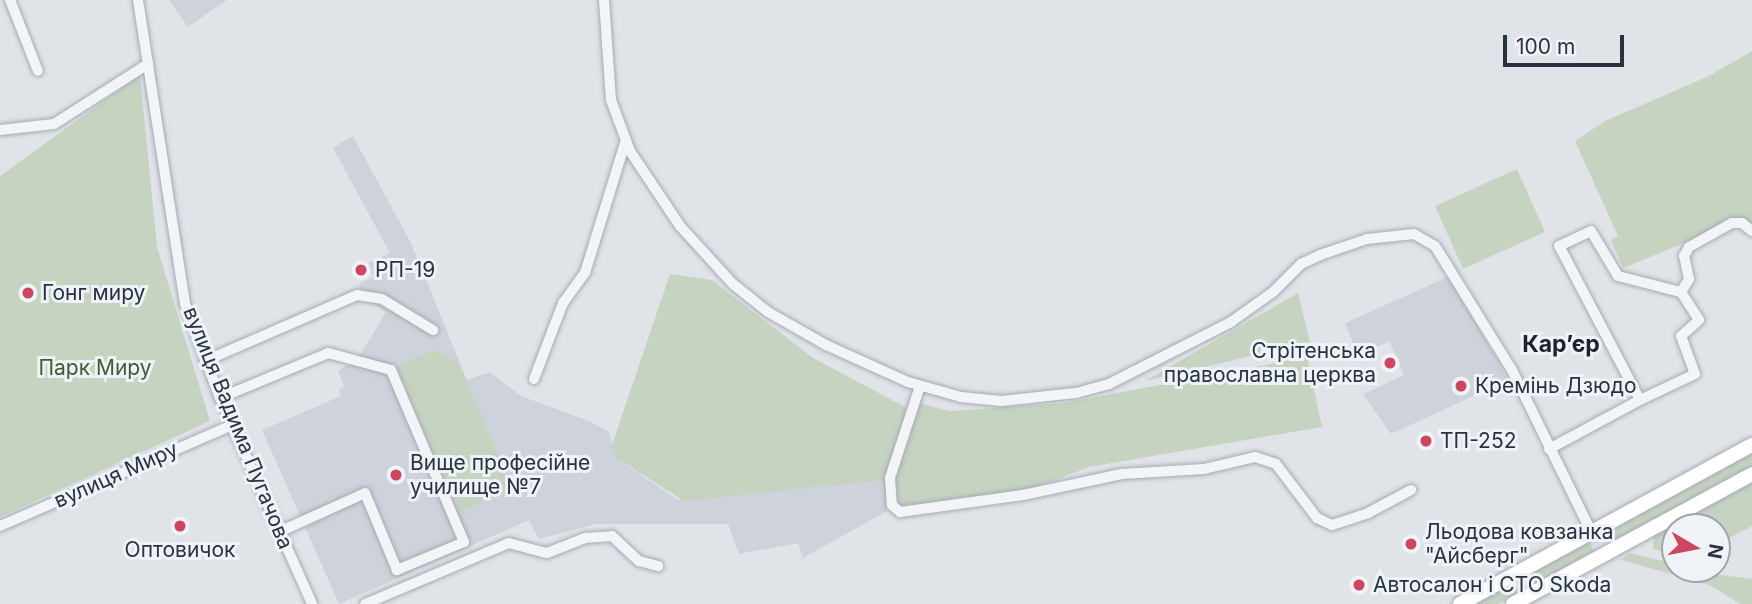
<!DOCTYPE html>
<meta charset="utf-8">
<style>
body{margin:0}
#map{position:relative;width:1752px;height:604px;overflow:hidden;background:#e0e4e9;font-family:Inter,sans-serif}
div>[style]{position:absolute}
[style*='--x']{left:calc(var(--x)*1px);top:calc(var(--y)*1px);width:calc(var(--w)*1px);rotate:calc(var(--a)*1deg)}
.built>*{inset:0;background:#ced3db}
.green>*{inset:0;background:#c6d3c1}
.roads{filter:drop-shadow(0 0 2px #a5abb3) drop-shadow(0 0 2px #a5abb3)}
.minor>*{height:10px;margin:-5px;padding:0 5px;transform-origin:5px;border-radius:5px;background:#f2f4f7}
.major>*{height:14px;margin:-7px;padding:0 7px;transform-origin:7px;border-radius:7px;background:#fff}
.dots>*{width:19px;height:19px;translate:-50% -50%;box-sizing:border-box;border:4px solid #eff2f6;border-radius:50%}
span{translate:-50% -50%;white-space:nowrap;text-align:center;line-height:1.15;-webkit-text-stroke:6px #eff2f6;paint-order:stroke}
.poi-label{font-size:21px;color:#283240}
.left{translate:0 -50%;text-align:left}
.right{translate:-100% -50%;text-align:right}
.park-label{font-size:21px;color:#3e5c36}
.street-label{font-size:21px;color:#283240}
.neighbourhood-label{font-size:23px;color:#1b2331;font-weight:700}
.north{position:absolute;left:1661px;top:513px;width:70px;height:70px;box-sizing:border-box;background:#eff2f6;border:2px solid #9fa5ad;border-radius:50%;rotate:100deg;font-size:19px;font-weight:700;line-height:28px;text-align:center;color:#283240}
.north::after{content:'';display:block;margin:auto;width:24px;height:32px;background:#ce455e;clip-path:polygon(50% 0,100% 100%,50% 72%,0 100%)}
.scale{position:absolute;left:1503px;top:35px;width:121px;height:32px;box-sizing:border-box;border:4px solid #283240;border-top:0;padding-left:9px;font-size:21px;line-height:24px;white-space:nowrap;color:#283240;-webkit-text-stroke:5px #eff2f6;paint-order:stroke}
</style>
<div id="map">
<div class="built">
<div style="clip-path:polygon(169px 0,227px 0,188px 27px)"></div>
<div style="clip-path:polygon(353px 136px,411px 243px,467px 380px,490px 372px,521px 396px,589px 421px,609px 432px,616px 458px,678px 500px,885px 480px,887px 511px,803px 558px,798px 543px,739px 554px,728px 524px,596px 524px,539px 539px,529px 520px,339px 604px,262px 430px,341px 396px,339px 390px,344px 387px,338px 371px,358px 359px,386px 312px,367px 300px,358px 284px,373px 277px,368px 264px,390px 253px,333px 148px)"></div>
<div style="clip-path:polygon(1450px 276px,1508px 380px,1391px 434px,1363px 394px,1404px 375px,1389px 341px,1358px 356px,1345px 323px)"></div>
</div>
<div class="green">
<div style="clip-path:polygon(1752px 51px,1752px 226px,1743px 219px,1623px 268px,1611px 240px,1618px 236px,1575px 141px,1605px 121px,1709px 76px)"></div>
<div style="clip-path:polygon(140px 75px,157px 247px,210px 421px,0 517px,0 176px)"></div>
<div style="clip-path:polygon(1517px 169px,1545px 232px,1463px 269px,1435px 206px)"></div>
<div style="clip-path:polygon(670px 274px,712px 280px,813px 358px,907px 408px,885px 480px,684px 501px,616px 458px,611px 448px)"></div>
<div style="clip-path:polygon(1298px 293px,1310px 342px,1145px 381px)"></div>
<div style="clip-path:polygon(434px 350px,458px 362px,513px 488px,461px 512px,396px 367px)"></div>
<div style="clip-path:polygon(1307px 357px,1322px 427px,1089px 467px,1035px 488px,971px 500px,899px 507px,894px 497px,897px 468px,918px 403px,950px 411px,1064px 403px)"></div>
<div style="clip-path:polygon(1752px 451px,1752px 467px,1613px 542px,1605px 539px,1605px 532px)"></div>
<div style="clip-path:polygon(1752px 481px,1752px 526px,1717px 545px,1717px 527px,1675px 527px,1675px 555px,1653px 549px,1654px 535px)"></div>
<div style="clip-path:polygon(1589px 541px,1594px 551px,1498px 604px,1471px 604px)"></div>
<div style="clip-path:polygon(1629px 553px,1675px 564px,1675px 569px,1752px 579px,1752px 604px,1740px 604px,1710px 585px,1621px 560px)"></div>
</div>
<div class="roads">
<div class="minor">
<div style="--x:10;--y:0;--w:76;--a:68.5"></div>
<div style="--x:138;--y:0;--w:308;--a:81.2"></div>
<div style="--x:185;--y:304;--w:100;--a:69.6"></div>
<div style="--x:220;--y:398;--w:226;--a:65.9"></div>
<div style="--x:604;--y:0;--w:100;--a:86"></div>
<div style="--x:611;--y:100;--w:54;--a:69.6"></div>
<div style="--x:630;--y:151;--w:90;--a:56.3"></div>
<div style="--x:680;--y:226;--w:79;--a:47.6"></div>
<div style="--x:733;--y:284;--w:45;--a:38.7"></div>
<div style="--x:768;--y:312;--w:67;--a:29.6"></div>
<div style="--x:826;--y:345;--w:90;--a:24.3"></div>
<div style="--x:908;--y:382;--w:55;--a:15.8"></div>
<div style="--x:961;--y:397;--w:40;--a:5.7"></div>
<div style="--x:1001;--y:401;--w:75;--a:-6.1"></div>
<div style="--x:1076;--y:393;--w:34;--a:-15"></div>
<div style="--x:1109;--y:384;--w:137;--a:-26.9"></div>
<div style="--x:1231;--y:322;--w:52;--a:-35.5"></div>
<div style="--x:1273;--y:292;--w:40;--a:-45"></div>
<div style="--x:1301;--y:264;--w:21;--a:-25"></div>
<div style="--x:1320;--y:255;--w:50;--a:-18.8"></div>
<div style="--x:1367;--y:239;--w:47;--a:-6.1"></div>
<div style="--x:1414;--y:234;--w:24;--a:30"></div>
<div style="--x:1435;--y:246;--w:146;--a:58.2"></div>
<div style="--x:1512;--y:370;--w:182;--a:63.9"></div>
<div style="--x:0;--y:130;--w:54;--a:-6.3"></div>
<div style="--x:54;--y:124;--w:112;--a:-32.6"></div>
<div style="--x:1681;--y:292;--w:15;--a:-58"></div>
<div style="--x:1689;--y:279;--w:24;--a:-102"></div>
<div style="--x:1684;--y:256;--w:10;--a:-61"></div>
<div style="--x:1689;--y:247;--w:49;--a:-29.2"></div>
<div style="--x:1732;--y:223;--w:10;--a:0"></div>
<div style="--x:1742;--y:223;--w:13;--a:39"></div>
<div style="--x:205;--y:361;--w:166;--a:-23.5"></div>
<div style="--x:357;--y:295;--w:25;--a:9"></div>
<div style="--x:382;--y:299;--w:60;--a:31.3"></div>
<div style="--x:534;--y:379;--w:81;--a:-69.1"></div>
<div style="--x:563;--y:303;--w:37;--a:-54"></div>
<div style="--x:585;--y:273;--w:136;--a:-72.9"></div>
<div style="--x:920;--y:386;--w:97;--a:108.1"></div>
<div style="--x:890;--y:478;--w:27;--a:86"></div>
<div style="--x:892;--y:505;--w:11;--a:41"></div>
<div style="--x:900;--y:512;--w:124;--a:-7.9"></div>
<div style="--x:1023;--y:495;--w:101;--a:-12"></div>
<div style="--x:1122;--y:474;--w:82;--a:-3.5"></div>
<div style="--x:1204;--y:469;--w:52;--a:-13.2"></div>
<div style="--x:1255;--y:457;--w:22;--a:18"></div>
<div style="--x:1276;--y:464;--w:68;--a:52.8"></div>
<div style="--x:1317;--y:518;--w:17;--a:25"></div>
<div style="--x:1332;--y:525;--w:38;--a:-18"></div>
<div style="--x:1368;--y:513;--w:49;--a:-28.1"></div>
<div style="--x:220;--y:398;--w:117;--a:-22.6"></div>
<div style="--x:328;--y:353;--w:65;--a:15.1"></div>
<div style="--x:391;--y:370;--w:187;--a:67"></div>
<div style="--x:464;--y:542;--w:73;--a:157.3"></div>
<div style="--x:397;--y:570;--w:83;--a:-112.6"></div>
<div style="--x:365;--y:493;--w:94;--a:155.6"></div>
<div style="--x:1549;--y:449;--w:103;--a:-28.3"></div>
<div style="--x:1640;--y:400;--w:174;--a:-117.7"></div>
<div style="--x:1559;--y:246;--w:35;--a:-25"></div>
<div style="--x:1591;--y:231;--w:52;--a:59"></div>
<div style="--x:1618;--y:276;--w:65;--a:14.3"></div>
<div style="--x:1681;--y:292;--w:33;--a:57"></div>
<div style="--x:1699;--y:320;--w:24;--a:138"></div>
<div style="--x:1681;--y:336;--w:40;--a:69.8"></div>
<div style="--x:1695;--y:374;--w:61;--a:154.7"></div>
<div style="--x:0;--y:526;--w:253;--a:-23.5"></div>
<div style="--x:365;--y:604;--w:156;--a:-23"></div>
<div style="--x:509;--y:543;--w:39;--a:15"></div>
<div style="--x:547;--y:553;--w:41;--a:-21.5"></div>
<div style="--x:585;--y:538;--w:27;--a:-4"></div>
<div style="--x:612;--y:536;--w:37;--a:43"></div>
<div style="--x:639;--y:561;--w:20;--a:15"></div>
</div>
<div class="major">
<div style="--x:1460;--y:604;--w:332;--a:-28.6"></div>
<div style="--x:1513;--y:604;--w:272;--a:-28.5"></div>
</div>
</div>
<div class="dots">
<div style="left:361px;top:270px;background:#ce455e"></div>
<div style="left:28px;top:293px;background:#ce455e"></div>
<div style="left:1390px;top:363px;background:#ce455e"></div>
<div style="left:1461px;top:386px;background:#ce455e"></div>
<div style="left:1426px;top:441px;background:#ce455e"></div>
<div style="left:396px;top:475px;background:#ce455e"></div>
<div style="left:180px;top:526px;background:#ce455e"></div>
<div style="left:1411px;top:544px;background:#ce455e"></div>
<div style="left:1359px;top:585px;background:#ce455e"></div>
</div>
<div class="poi-label">
<span class="left" style="left:375px;top:270px">РП-19</span>
<span class="left" style="left:42px;top:293px">Гонг миру</span>
<span class="right" style="left:1376px;top:363px">Стрітенська<br>православна церква</span>
<span class="left" style="left:1475px;top:386px">Кремінь Дзюдо</span>
<span class="left" style="left:1440px;top:441px">ТП-252</span>
<span class="left" style="left:410px;top:475px">Вище професійне<br>училище №7</span>
<span class="left" style="left:1425px;top:544px">Льодова ковзанка<br>"Айсберг"</span>
<span style="left:180px;top:550px">Оптовичок</span>
<span class="left" style="left:1373px;top:585px">Автосалон і СТО Skoda</span>
</div>
<div class="park-label">
<span style="left:95px;top:368px">Парк Миру</span>
</div>
<div class="street-label">
<span style="left:238px;top:428px;rotate:68deg">вулиця Вадима Пугачова</span>
<span style="left:116px;top:475px;rotate:-24deg">вулиця Миру</span>
</div>
<div class="neighbourhood-label">
<span style="left:1561px;top:344px">Кар’єр</span>
</div>
<div class="north">N</div>
<div class="scale">100 m</div>
</div>
